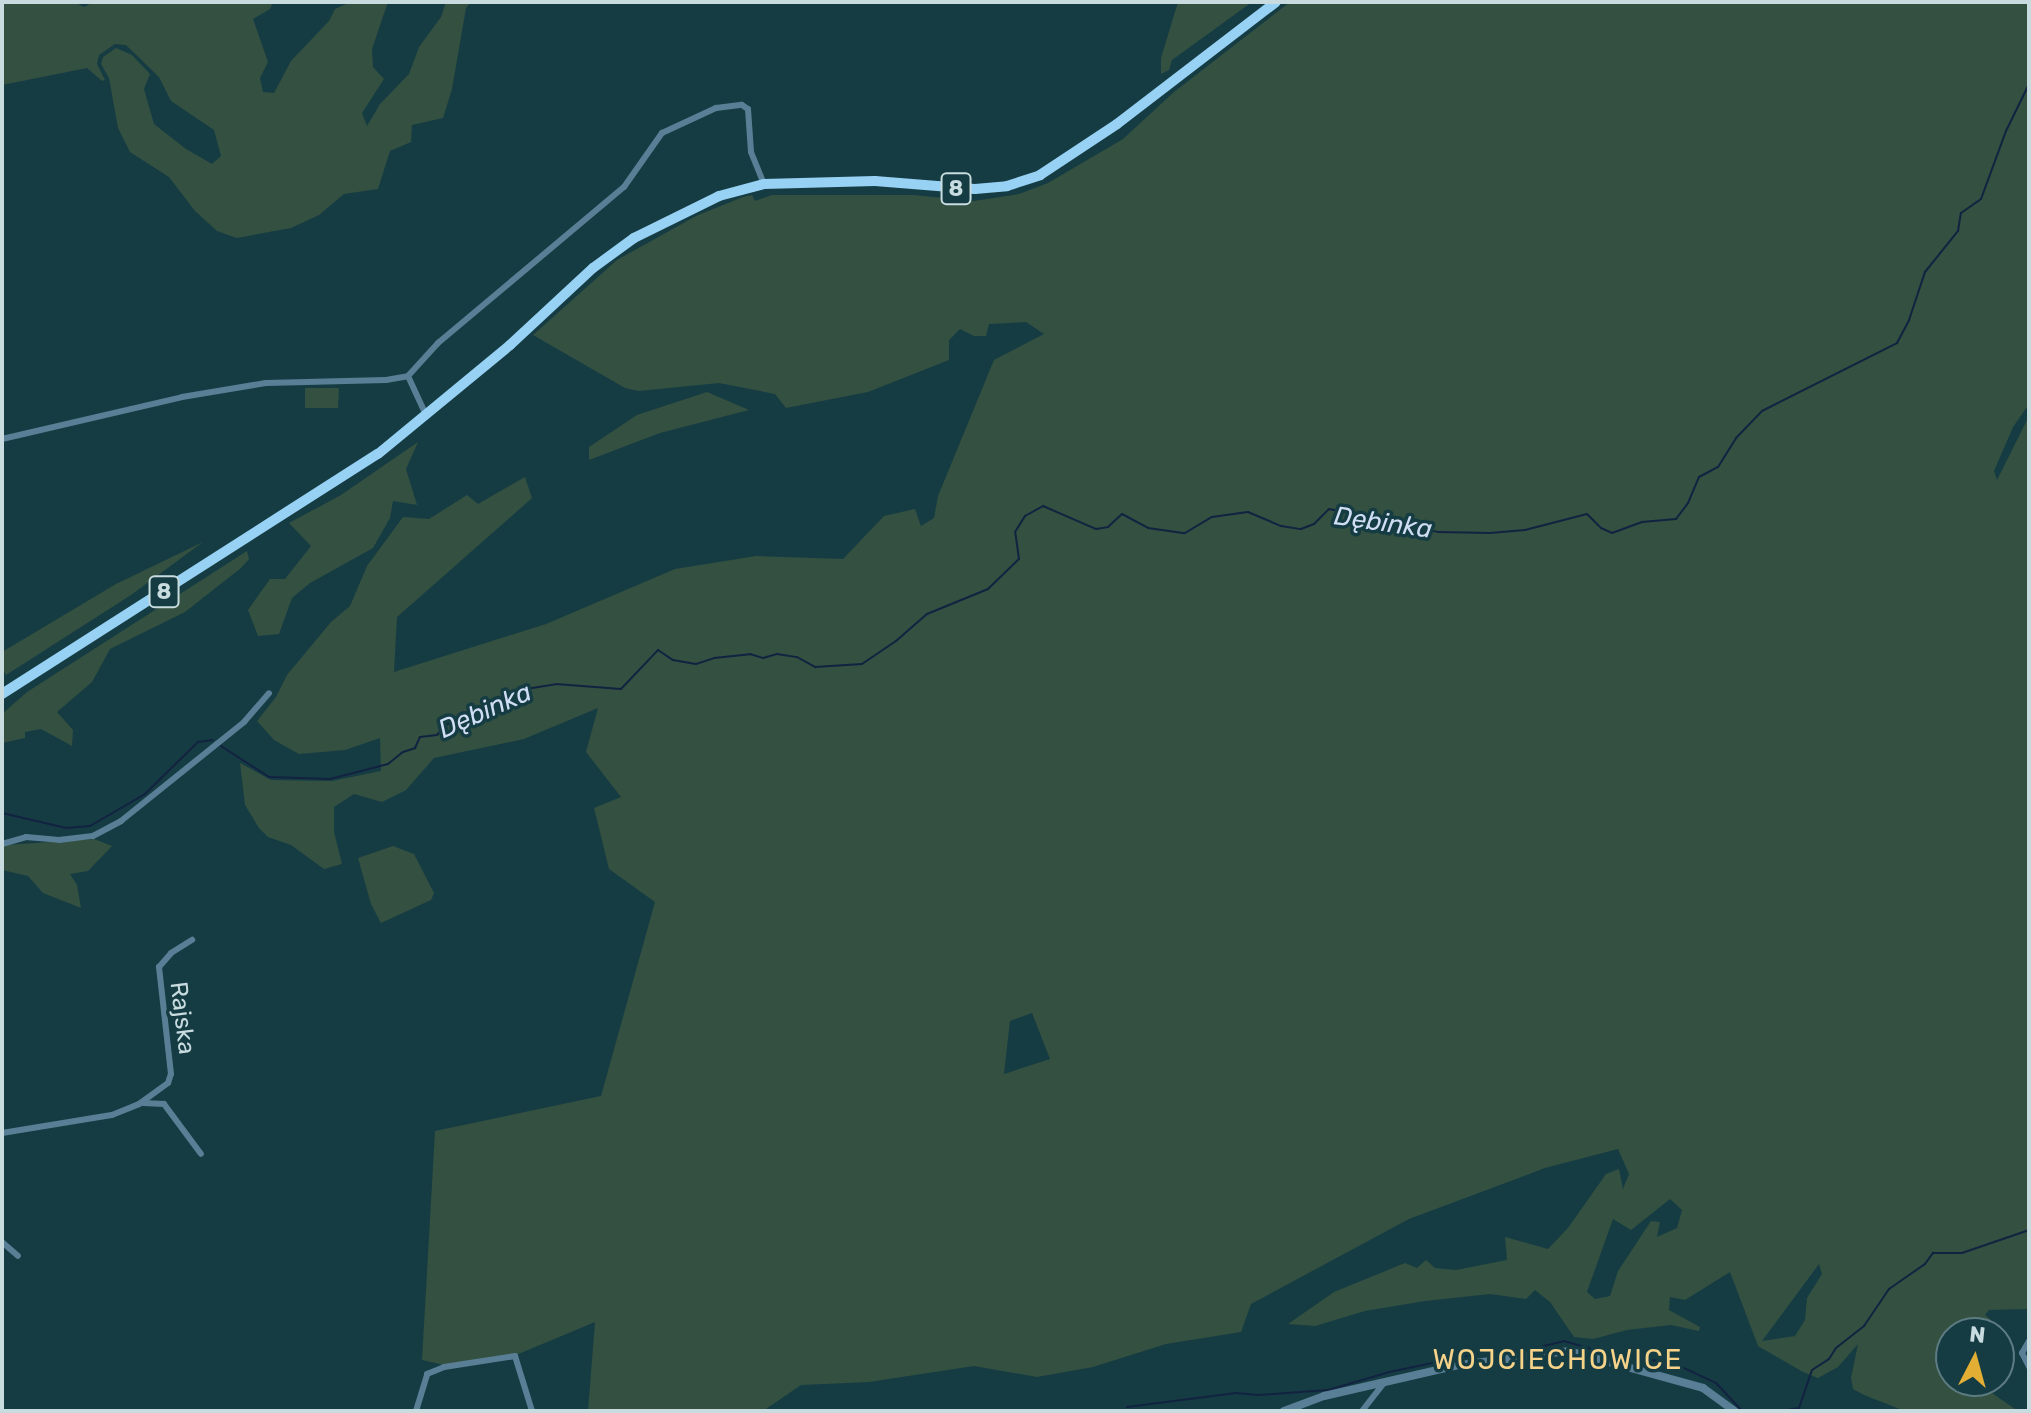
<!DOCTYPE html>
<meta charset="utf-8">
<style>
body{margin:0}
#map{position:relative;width:2031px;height:1413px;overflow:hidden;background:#163c43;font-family:Rubik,sans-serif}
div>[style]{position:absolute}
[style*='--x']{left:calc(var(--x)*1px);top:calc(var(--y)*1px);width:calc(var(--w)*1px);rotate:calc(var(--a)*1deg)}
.green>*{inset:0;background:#335040}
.stream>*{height:2px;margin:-1px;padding:0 1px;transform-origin:1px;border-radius:1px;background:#122341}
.minor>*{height:6px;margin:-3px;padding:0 3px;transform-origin:3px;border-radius:3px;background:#597f96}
.tertiary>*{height:8px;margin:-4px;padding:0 4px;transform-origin:4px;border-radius:4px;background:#597f96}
.trunk>*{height:10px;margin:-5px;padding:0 5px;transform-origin:5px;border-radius:5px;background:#97d1f4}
span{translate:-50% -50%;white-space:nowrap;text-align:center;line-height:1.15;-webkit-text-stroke:7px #163c43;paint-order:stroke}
.shield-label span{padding:2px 6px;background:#163c43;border:2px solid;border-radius:6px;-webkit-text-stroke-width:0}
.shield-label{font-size:22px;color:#c8dce0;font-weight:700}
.street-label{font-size:24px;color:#c8dce0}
.water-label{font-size:26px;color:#cfddf5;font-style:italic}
.quarter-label{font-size:28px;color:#f7d38a;letter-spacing:2px}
.frame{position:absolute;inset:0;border:4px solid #c8dce0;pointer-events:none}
.north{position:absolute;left:1935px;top:1317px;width:80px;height:80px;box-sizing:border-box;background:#163c43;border:2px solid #5d7c82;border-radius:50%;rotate:6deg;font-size:22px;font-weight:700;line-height:32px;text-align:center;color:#c8dce0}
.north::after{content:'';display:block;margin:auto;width:28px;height:36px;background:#e2af34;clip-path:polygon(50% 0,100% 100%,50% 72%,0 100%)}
</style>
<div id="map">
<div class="green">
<div style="clip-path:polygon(2px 2px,74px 2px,84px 7px,93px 2px,273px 2px,270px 9px,253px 19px,268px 62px,260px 78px,263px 92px,274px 93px,291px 61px,329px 21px,335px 9px,351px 2px,388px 2px,372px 49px,373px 67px,384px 79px,362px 113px,367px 126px,380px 104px,409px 74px,419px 47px,441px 17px,446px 2px,471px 2px,466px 8px,452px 89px,443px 118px,412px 125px,411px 142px,390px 151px,378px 189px,344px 194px,319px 215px,291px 228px,237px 238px,217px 231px,195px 211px,169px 177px,130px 152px,118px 128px,109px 78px,101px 64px,103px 57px,116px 48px,132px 55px,150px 74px,144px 89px,154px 124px,186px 149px,212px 164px,221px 156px,214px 130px,171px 101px,159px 77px,126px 45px,115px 44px,99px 55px,97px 64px,105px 80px,102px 81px,87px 68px,2px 85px)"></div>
<div style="clip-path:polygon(1178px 2px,1252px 2px,1172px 60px,1169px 70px,1161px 74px,1161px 58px)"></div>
<div style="clip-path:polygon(evenodd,1290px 2px,2029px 2px,2029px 404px,2013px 427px,1994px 471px,1997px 480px,2029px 416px,2029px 1309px,1989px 1310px,1985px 1315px,1991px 1320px,1988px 1333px,1951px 1333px,1951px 1381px,1990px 1381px,1989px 1391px,2018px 1411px,1905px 1411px,1864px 1395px,1853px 1389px,1851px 1378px,1858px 1344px,1838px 1367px,1818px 1378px,1803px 1372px,1758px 1346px,1730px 1272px,1685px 1300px,1670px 1297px,1669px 1310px,1700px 1327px,1699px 1331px,1671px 1325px,1627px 1330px,1593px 1339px,1574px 1337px,1550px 1302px,1535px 1290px,1526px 1299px,1490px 1294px,1425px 1301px,1365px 1311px,1315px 1326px,1288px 1324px,1334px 1292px,1405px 1263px,1417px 1268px,1426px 1260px,1435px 1268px,1456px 1270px,1507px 1260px,1505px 1237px,1548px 1249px,1568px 1228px,1606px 1174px,1619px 1169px,1623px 1189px,1629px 1174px,1618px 1149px,1545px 1168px,1409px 1219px,1251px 1304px,1241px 1332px,1166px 1344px,1093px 1367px,1037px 1377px,974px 1366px,869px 1382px,801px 1385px,763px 1411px,588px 1411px,595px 1322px,516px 1355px,444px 1365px,422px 1360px,435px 1131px,601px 1096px,655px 902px,609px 869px,594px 808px,621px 797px,586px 752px,598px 708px,524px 739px,434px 758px,406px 790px,382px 802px,354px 794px,334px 807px,334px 832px,342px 864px,324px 869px,291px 845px,268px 837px,259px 828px,245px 805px,240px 763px,271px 780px,332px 781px,381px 771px,380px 738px,345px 750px,299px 754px,274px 740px,257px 721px,276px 697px,287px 675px,331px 622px,350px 606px,367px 566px,403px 517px,429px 519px,467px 495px,478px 504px,525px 477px,532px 498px,397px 617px,394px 672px,546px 624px,675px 569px,756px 556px,843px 559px,884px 516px,915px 509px,921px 526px,934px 518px,938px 496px,994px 360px,1044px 334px,1026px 322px,989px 324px,986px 336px,974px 336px,960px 329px,949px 340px,949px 360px,868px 392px,786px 408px,775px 394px,719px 383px,639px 391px,625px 388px,533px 335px,617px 260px,696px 216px,743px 197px,752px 195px,755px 201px,772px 195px,913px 195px,974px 201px,1019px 194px,1048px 183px,1123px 139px,1174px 92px,1290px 2px,1032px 1013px,1050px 1059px,1004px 1074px,1010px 1021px,1032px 1013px,1290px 2px,1670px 1199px,1682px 1210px,1677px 1228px,1657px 1237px,1660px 1222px,1651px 1221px,1618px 1271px,1610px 1296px,1595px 1299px,1587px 1292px,1613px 1219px,1631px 1230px,1670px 1199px,1290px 2px,1819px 1264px,1822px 1274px,1807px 1298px,1805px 1320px,1795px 1336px,1762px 1341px,1819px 1264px)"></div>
<div style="clip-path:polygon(305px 388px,339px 388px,338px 408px,305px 408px)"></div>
<div style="clip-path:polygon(707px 392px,749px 410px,660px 433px,589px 460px,589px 447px,637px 415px)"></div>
<div style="clip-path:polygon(418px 442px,406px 469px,417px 505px,393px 501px,390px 518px,373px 548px,310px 583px,292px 598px,279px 634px,258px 636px,248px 610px,270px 579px,285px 579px,311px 546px,289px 523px,341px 495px)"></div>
<div style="clip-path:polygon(203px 542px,131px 595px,6px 675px,2px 668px,2px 652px,116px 584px)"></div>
<div style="clip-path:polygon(247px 551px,249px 559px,241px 568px,185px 612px,110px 649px,92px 682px,57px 712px,73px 730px,72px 746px,41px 729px,25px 732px,25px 738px,2px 743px,2px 714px,27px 692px)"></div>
<div style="clip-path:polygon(94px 839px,112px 846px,88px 871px,70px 874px,77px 885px,81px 908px,43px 893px,28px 876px,2px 870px,2px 848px,6px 845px)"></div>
<div style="clip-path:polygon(393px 846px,414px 854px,434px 893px,431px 900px,381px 923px,371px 904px,358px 858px)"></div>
</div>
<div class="stream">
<div style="--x:221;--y:746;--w:57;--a:32.9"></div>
<div style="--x:269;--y:777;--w:61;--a:1.9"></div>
<div style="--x:330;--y:779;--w:60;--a:-14.5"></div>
<div style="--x:388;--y:764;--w:19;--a:-39"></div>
<div style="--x:403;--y:752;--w:13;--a:-18"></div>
<div style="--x:415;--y:748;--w:12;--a:-66"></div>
<div style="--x:420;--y:737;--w:17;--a:-7"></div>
<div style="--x:437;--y:735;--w:13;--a:-48"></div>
<div style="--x:446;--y:725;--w:88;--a:-24.2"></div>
<div style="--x:526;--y:689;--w:30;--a:-9"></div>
<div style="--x:556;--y:684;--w:65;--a:4.4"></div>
<div style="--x:621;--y:689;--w:54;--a:-46.5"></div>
<div style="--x:658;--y:650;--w:18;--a:34"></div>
<div style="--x:673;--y:660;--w:23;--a:10"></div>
<div style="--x:696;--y:664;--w:19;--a:-18"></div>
<div style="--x:714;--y:658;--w:36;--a:-6"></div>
<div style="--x:750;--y:654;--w:14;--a:17"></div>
<div style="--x:763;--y:658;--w:15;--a:-16"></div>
<div style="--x:777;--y:654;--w:20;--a:9"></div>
<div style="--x:797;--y:657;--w:21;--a:29"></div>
<div style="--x:815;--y:667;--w:47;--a:-3.7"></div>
<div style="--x:862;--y:664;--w:41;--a:-34.1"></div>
<div style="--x:896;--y:641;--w:41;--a:-41.1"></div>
<div style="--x:927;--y:614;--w:66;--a:-22.3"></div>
<div style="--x:988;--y:589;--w:43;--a:-44.1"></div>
<div style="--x:1019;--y:559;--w:27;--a:-98"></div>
<div style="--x:1015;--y:532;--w:19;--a:-58"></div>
<div style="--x:1025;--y:516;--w:21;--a:-29"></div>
<div style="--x:1043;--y:506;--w:58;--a:23.5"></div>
<div style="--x:1096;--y:529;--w:12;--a:-9"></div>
<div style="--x:1108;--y:527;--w:19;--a:-43"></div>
<div style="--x:1122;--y:514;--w:30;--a:28"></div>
<div style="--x:1148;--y:528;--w:37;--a:8"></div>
<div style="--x:1185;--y:533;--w:31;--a:-31"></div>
<div style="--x:1212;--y:517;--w:36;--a:-8"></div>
<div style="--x:1248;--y:512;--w:36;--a:23"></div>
<div style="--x:1281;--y:526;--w:20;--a:9"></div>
<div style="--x:1301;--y:529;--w:14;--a:-21"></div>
<div style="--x:1314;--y:524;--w:21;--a:-45"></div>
<div style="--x:1329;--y:509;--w:111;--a:11.9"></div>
<div style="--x:1438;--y:532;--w:52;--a:1.1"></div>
<div style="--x:1490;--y:533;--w:35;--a:-5"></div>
<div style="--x:1525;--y:530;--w:64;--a:-14.5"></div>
<div style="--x:1587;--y:514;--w:20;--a:45"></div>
<div style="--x:1601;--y:528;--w:12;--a:24"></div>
<div style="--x:1612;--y:533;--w:32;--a:-20"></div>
<div style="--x:1642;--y:522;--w:34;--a:-5"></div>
<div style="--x:1676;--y:519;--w:20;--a:-53"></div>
<div style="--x:1688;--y:503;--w:28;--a:-67"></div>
<div style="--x:1699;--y:477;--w:21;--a:-28"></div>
<div style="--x:1718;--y:467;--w:34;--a:-58"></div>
<div style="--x:1736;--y:438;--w:37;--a:-46"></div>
<div style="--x:1762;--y:411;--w:151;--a:-26.7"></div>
<div style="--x:1897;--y:343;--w:26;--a:-62"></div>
<div style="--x:1909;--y:320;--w:51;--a:-71.6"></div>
<div style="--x:1925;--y:272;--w:53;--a:-51.2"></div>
<div style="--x:1958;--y:231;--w:18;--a:-81"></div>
<div style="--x:1961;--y:213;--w:24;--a:-35"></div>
<div style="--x:1981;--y:199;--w:72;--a:-69.8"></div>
<div style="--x:2006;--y:131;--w:52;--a:-63.9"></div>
<div style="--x:2;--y:813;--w:66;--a:13.2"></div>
<div style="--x:66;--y:828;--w:24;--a:-5"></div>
<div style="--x:90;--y:826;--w:64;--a:-30.2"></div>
<div style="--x:145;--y:794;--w:74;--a:-44.5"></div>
<div style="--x:198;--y:742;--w:15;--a:-8"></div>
<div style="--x:1127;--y:1407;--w:110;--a:-7.3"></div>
<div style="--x:1236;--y:1393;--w:22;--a:5"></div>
<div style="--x:1258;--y:1395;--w:70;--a:-4.1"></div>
<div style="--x:1328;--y:1390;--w:64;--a:-16.4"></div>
<div style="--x:1389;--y:1372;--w:94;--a:-11.7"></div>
<div style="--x:1481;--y:1353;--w:45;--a:-3.8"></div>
<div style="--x:1526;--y:1350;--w:39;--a:-13"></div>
<div style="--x:1564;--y:1341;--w:57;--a:16.2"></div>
<div style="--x:1619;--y:1357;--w:52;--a:5.5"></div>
<div style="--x:1671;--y:1362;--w:50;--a:25"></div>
<div style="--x:1716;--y:1383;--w:38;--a:47"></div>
<div style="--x:1108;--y:1411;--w:1;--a:-45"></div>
<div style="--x:1782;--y:1411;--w:17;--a:-10"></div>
<div style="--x:1799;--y:1408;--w:40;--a:-71.1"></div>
<div style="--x:1812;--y:1370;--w:20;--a:-33"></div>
<div style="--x:1829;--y:1359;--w:13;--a:-58"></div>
<div style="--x:1836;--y:1348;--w:36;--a:-38"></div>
<div style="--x:1864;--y:1326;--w:45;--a:-56"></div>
<div style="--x:1889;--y:1289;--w:44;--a:-34.8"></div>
<div style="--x:1925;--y:1264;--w:14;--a:-54"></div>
<div style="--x:1933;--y:1253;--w:29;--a:0"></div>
<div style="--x:1962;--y:1253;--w:71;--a:-18.9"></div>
</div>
<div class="minor">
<div style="--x:426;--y:415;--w:43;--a:-114.8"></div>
<div style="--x:408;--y:376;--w:45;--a:-47.7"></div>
<div style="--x:438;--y:343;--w:243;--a:-40"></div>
<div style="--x:624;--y:187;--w:66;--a:-54.9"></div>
<div style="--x:662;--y:133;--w:60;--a:-24.8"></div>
<div style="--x:716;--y:108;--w:26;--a:-7"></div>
<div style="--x:742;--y:105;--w:7;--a:34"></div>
<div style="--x:748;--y:109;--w:43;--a:86"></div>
<div style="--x:751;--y:152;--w:35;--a:68"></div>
<div style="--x:2;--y:439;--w:185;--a:-13.1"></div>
<div style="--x:182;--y:397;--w:85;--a:-9.5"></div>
<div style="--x:266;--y:383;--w:120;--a:-1.4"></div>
<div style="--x:386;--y:380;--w:22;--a:-10"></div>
<div style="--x:2;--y:844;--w:25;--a:-16"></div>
<div style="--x:26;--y:837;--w:33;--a:5"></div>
<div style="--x:59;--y:840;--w:34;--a:-7"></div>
<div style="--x:93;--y:836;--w:32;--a:-28"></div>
<div style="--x:121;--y:821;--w:158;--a:-38.8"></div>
<div style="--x:244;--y:722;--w:38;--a:-49"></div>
<div style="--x:143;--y:1103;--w:21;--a:3"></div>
<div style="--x:164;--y:1104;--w:62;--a:53.5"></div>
<div style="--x:2;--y:1133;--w:111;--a:-9.3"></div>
<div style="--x:112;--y:1115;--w:29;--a:-22"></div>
<div style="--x:139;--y:1104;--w:36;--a:-36"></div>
<div style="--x:168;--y:1083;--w:9;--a:-72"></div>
<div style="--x:171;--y:1074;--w:108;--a:-96.4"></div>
<div style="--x:159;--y:967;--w:18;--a:-49"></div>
<div style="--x:171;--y:953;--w:25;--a:-32"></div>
<div style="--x:2;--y:1242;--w:21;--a:41"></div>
<div style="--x:2029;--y:1341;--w:14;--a:120"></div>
<div style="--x:2022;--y:1353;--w:16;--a:63"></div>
<div style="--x:416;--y:1411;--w:39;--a:-73"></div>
<div style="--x:427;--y:1374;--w:18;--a:-22"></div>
<div style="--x:444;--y:1367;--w:72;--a:-8.8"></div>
<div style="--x:515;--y:1356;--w:58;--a:72.8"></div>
<div style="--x:1362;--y:1411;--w:37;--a:-52"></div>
</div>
<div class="tertiary">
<div style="--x:1284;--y:1411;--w:43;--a:-20.6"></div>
<div style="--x:1324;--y:1396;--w:139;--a:-12.9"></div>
<div style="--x:1459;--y:1365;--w:111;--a:-7.3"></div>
<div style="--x:1569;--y:1351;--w:139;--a:15.4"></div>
<div style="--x:1703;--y:1388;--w:39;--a:36"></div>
</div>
<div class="trunk">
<div style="--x:2;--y:694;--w:446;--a:-32.6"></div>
<div style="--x:378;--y:454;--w:171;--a:-39.5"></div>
<div style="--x:510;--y:345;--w:113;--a:-42.9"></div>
<div style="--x:593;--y:268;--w:51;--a:-36.2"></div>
<div style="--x:634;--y:238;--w:95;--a:-26.3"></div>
<div style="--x:719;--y:196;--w:47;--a:-14.9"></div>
<div style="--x:764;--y:184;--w:111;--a:-1.5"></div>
<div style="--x:875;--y:181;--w:100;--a:4.6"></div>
<div style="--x:975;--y:189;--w:32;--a:-5"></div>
<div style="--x:1007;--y:186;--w:35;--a:-18"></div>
<div style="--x:1040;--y:175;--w:92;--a:-33.5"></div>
<div style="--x:1117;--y:124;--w:200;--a:-37.5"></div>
</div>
<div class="shield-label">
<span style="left:956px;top:189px">8</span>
<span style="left:164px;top:592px">8</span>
</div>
<div class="street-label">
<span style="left:182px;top:1018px;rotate:83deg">Rajska</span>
</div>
<div class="water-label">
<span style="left:1383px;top:523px;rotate:8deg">Dębinka</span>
<span style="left:485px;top:711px;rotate:-24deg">Dębinka</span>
</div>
<div class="quarter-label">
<span style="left:1558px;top:1360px">WOJCIECHOWICE</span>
</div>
<div class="frame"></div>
<div class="north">N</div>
</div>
